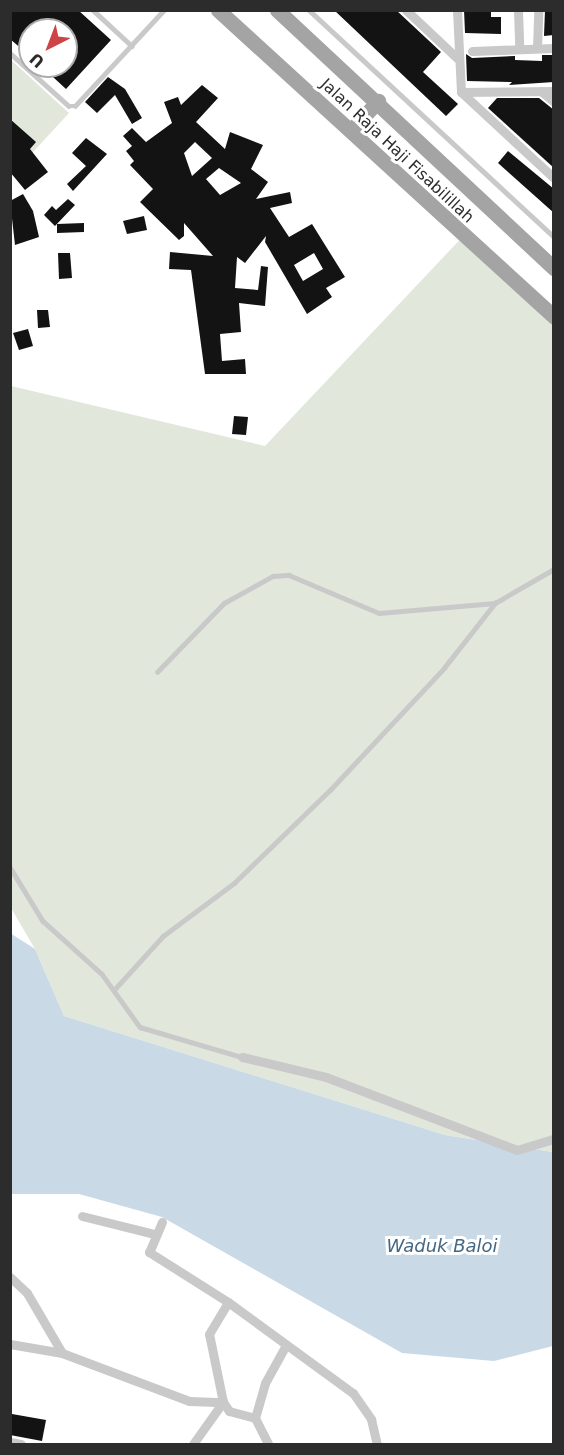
<!DOCTYPE html>
<style>
body{margin:0}
#map{position:relative;width:564px;height:1455px;overflow:hidden;background:#fff;font-family:"DejaVu Sans",sans-serif}
div>[style]{position:absolute}
[style*='--x']{left:calc(var(--x)*1px);top:calc(var(--y)*1px);width:calc(var(--w)*1px);rotate:calc(var(--a)*1deg)}
.green>*{inset:0;background:#e1e8db}
.water>*{inset:0;background:#cad9e6}
.building>*{inset:0;background:#131313}
.service>*{height:4.5px;margin:-2.25px;padding:0 2.25px;transform-origin:2.25px;border-radius:2.25px;background:#c9c9c9}
.minor>*{height:9px;margin:-4.5px;padding:0 4.5px;transform-origin:4.5px;border-radius:4.5px;background:#c9c9c9}
.primary>*{height:15px;margin:-7.5px;padding:0 7.5px;transform-origin:7.5px;border-radius:7.5px;background:#a4a4a4}
span{translate:-50% -50%;white-space:nowrap;text-align:center;line-height:1.15;-webkit-text-stroke:6px #fff;paint-order:stroke}
.street-label{font-size:16px;color:#2c2c2c}
.water-label{font-size:18px;color:#456783;font-style:italic}
.frame{position:absolute;inset:0;border:12px solid #2c2c2c;pointer-events:none}
.north{position:absolute;left:18px;top:18px;width:60px;height:60px;box-sizing:border-box;background:#fff;border:2px solid #ababab;border-radius:50%;rotate:222deg;font-size:16px;font-weight:700;line-height:24px;text-align:center;color:#2c2c2c}
.north::after{content:'';display:block;margin:auto;width:21px;height:27px;background:#ce4345;clip-path:polygon(50% 0,100% 100%,50% 72%,0 100%)}
</style>
<div id="map">
<div class="green">
<div style="clip-path:polygon(10px 59px,69px 113px,11px 176px,10px 176px)"></div>
<div style="clip-path:polygon(469px 230px,553px 308px,553px 1152px,445px 1135px,64px 1016px,35px 949px,11px 908px,11px 386px,265px 446px)"></div>
</div>
<div class="water">
<div style="clip-path:polygon(10px 933px,35px 949px,64px 1016px,445px 1135px,553px 1152px,553px 1346px,494px 1361px,402px 1353px,162px 1217px,79px 1194px,11px 1194px)"></div>
</div>
<div class="building">
<div style="clip-path:polygon(10px 10px,78px 10px,111px 40px,66px 89px,41px 66px,66px 66px,66px 30px,30px 30px,30px 56px,10px 39px)"></div>
<div style="clip-path:polygon(334px 10px,396px 10px,441px 52px,423px 72px,458px 104px,446px 116px)"></div>
<div style="clip-path:polygon(464px 10px,491px 10px,491px 17px,501px 17px,501px 34px,465px 33px)"></div>
<div style="clip-path:polygon(545px 10px,554px 10px,554px 35px,544px 36px)"></div>
<div style="clip-path:polygon(466px 54px,472px 58px,515px 56px,515px 60px,542px 61px,542px 55px,554px 55px,554px 82px,509px 85px,512px 82px,467px 81px)"></div>
<div style="clip-path:polygon(108px 77px,125px 89px,142px 118px,132px 124px,115px 95px,97px 113px,85px 102px)"></div>
<div style="clip-path:polygon(evenodd,202px 85px,218px 98px,196px 122px,225px 149px,230px 132px,263px 145px,251px 169px,268px 182px,256px 199px,290px 192px,292px 203px,270px 208px,289px 237px,312px 224px,345px 277px,326px 288px,332px 297px,307px 314px,265px 242px,266px 236px,245px 263px,237px 257px,235px 288px,258px 290px,261px 266px,268px 267px,265px 306px,239px 303px,241px 332px,220px 334px,222px 361px,245px 359px,246px 374px,205px 374px,191px 270px,169px 269px,170px 252px,213px 256px,184px 223px,184px 236px,179px 240px,140px 202px,153px 189px,130px 165px,134px 161px,126px 151px,132px 146px,123px 136px,132px 128px,146px 142px,172px 123px,164px 102px,178px 97px,181px 105px,202px 85px,195px 142px,212px 158px,192px 176px,184px 153px,195px 142px,202px 85px,219px 168px,241px 183px,220px 195px,206px 179px,219px 168px,202px 85px,314px 253px,323px 269px,303px 281px,294px 265px,314px 253px)"></div>
<div style="clip-path:polygon(497px 98px,539px 98px,554px 110px,554px 168px,488px 108px)"></div>
<div style="clip-path:polygon(10px 119px,36px 142px,30px 149px,48px 172px,25px 190px,10px 172px)"></div>
<div style="clip-path:polygon(86px 138px,107px 154px,73px 191px,67px 184px,86px 166px,72px 153px)"></div>
<div style="clip-path:polygon(508px 151px,554px 189px,554px 213px,498px 163px)"></div>
<div style="clip-path:polygon(23px 194px,33px 211px,39px 237px,15px 245px,10px 201px)"></div>
<div style="clip-path:polygon(68px 199px,75px 205px,55px 226px,44px 215px,52px 206px,56px 210px)"></div>
<div style="clip-path:polygon(144px 216px,147px 230px,127px 234px,123px 221px)"></div>
<div style="clip-path:polygon(84px 223px,84px 232px,57px 233px,57px 224px)"></div>
<div style="clip-path:polygon(58px 253px,70px 253px,72px 278px,59px 279px)"></div>
<div style="clip-path:polygon(37px 310px,48px 310px,50px 327px,38px 328px)"></div>
<div style="clip-path:polygon(28px 329px,33px 346px,19px 350px,13px 333px)"></div>
<div style="clip-path:polygon(234px 416px,248px 417px,246px 435px,232px 434px)"></div>
<div style="clip-path:polygon(12px 1414px,46px 1420px,42px 1441px,10px 1435px)"></div>
</div>
<div class="service">
<div style="--x:93;--y:10;--w:53;--a:42.7"></div>
<div style="--x:309;--y:10;--w:334;--a:42.8"></div>
<div style="--x:10;--y:53;--w:79;--a:41.9"></div>
<div style="--x:69;--y:106;--w:6;--a:0"></div>
<div style="--x:75;--y:106;--w:131;--a:-47.2"></div>
<div style="--x:157;--y:672;--w:96;--a:-45.8"></div>
<div style="--x:224;--y:603;--w:56;--a:-28.9"></div>
<div style="--x:273;--y:576;--w:16;--a:-4"></div>
<div style="--x:289;--y:575;--w:98;--a:22.9"></div>
<div style="--x:379;--y:613;--w:116;--a:-4.9"></div>
<div style="--x:10;--y:867;--w:63;--a:58.6"></div>
<div style="--x:43;--y:921;--w:79;--a:41.9"></div>
<div style="--x:102;--y:974;--w:65;--a:54.4"></div>
<div style="--x:140;--y:1027;--w:106;--a:16.4"></div>
<div style="--x:114;--y:990;--w:73;--a:-47.8"></div>
<div style="--x:163;--y:936;--w:89;--a:-36.7"></div>
<div style="--x:234;--y:883;--w:134;--a:-44.1"></div>
<div style="--x:330;--y:790;--w:167;--a:-46.9"></div>
<div style="--x:444;--y:668;--w:83;--a:-51.9"></div>
<div style="--x:495;--y:603;--w:68;--a:-30"></div>
</div>
<div class="minor">
<div style="--x:406;--y:10;--w:70;--a:43.3"></div>
<div style="--x:457;--y:10;--w:82;--a:87.2"></div>
<div style="--x:461;--y:92;--w:127;--a:42.8"></div>
<div style="--x:518;--y:10;--w:38;--a:88"></div>
<div style="--x:537;--y:48;--w:38;--a:-88"></div>
<div style="--x:472;--y:51;--w:82;--a:-2.1"></div>
<div style="--x:541;--y:91;--w:17;--a:40"></div>
<div style="--x:461;--y:92;--w:93;--a:-0.6"></div>
<div style="--x:242;--y:1057;--w:86;--a:13.4"></div>
<div style="--x:326;--y:1077;--w:204;--a:20.9"></div>
<div style="--x:517;--y:1150;--w:39;--a:-17"></div>
<div style="--x:82;--y:1216;--w:75;--a:13.9"></div>
<div style="--x:162;--y:1222;--w:33;--a:113"></div>
<div style="--x:149;--y:1252;--w:93;--a:32.3"></div>
<div style="--x:228;--y:1302;--w:155;--a:36.1"></div>
<div style="--x:353;--y:1393;--w:32;--a:55"></div>
<div style="--x:371;--y:1419;--w:26;--a:77"></div>
<div style="--x:10;--y:1277;--w:23;--a:43"></div>
<div style="--x:27;--y:1293;--w:69;--a:59.7"></div>
<div style="--x:10;--y:1344;--w:53;--a:9.8"></div>
<div style="--x:62;--y:1353;--w:136;--a:20.7"></div>
<div style="--x:189;--y:1401;--w:34;--a:2"></div>
<div style="--x:223;--y:1402;--w:11;--a:56"></div>
<div style="--x:229;--y:1411;--w:27;--a:15"></div>
<div style="--x:255;--y:1418;--w:29;--a:63"></div>
<div style="--x:255;--y:1418;--w:36;--a:-74"></div>
<div style="--x:265;--y:1383;--w:43;--a:-61.1"></div>
<div style="--x:10;--y:1442;--w:11;--a:10"></div>
<div style="--x:193;--y:1444;--w:52;--a:-54.5"></div>
<div style="--x:223;--y:1402;--w:69;--a:-101.6"></div>
<div style="--x:209;--y:1334;--w:37;--a:-59"></div>
</div>
<div class="primary">
<div style="--x:218;--y:10;--w:455;--a:42.4"></div>
<div style="--x:277;--y:10;--w:379;--a:43"></div>
<div style="--x:351;--y:130;--w:40;--a:-47"></div>
</div>
<div class="street-label">
<span style="left:397px;top:151px;rotate:43deg">Jalan Raja Haji Fisabilillah</span>
</div>
<div class="water-label">
<span style="left:442px;top:1246px">Waduk Baloi</span>
</div>
<div class="frame"></div>
<div class="north">U</div>
</div>
